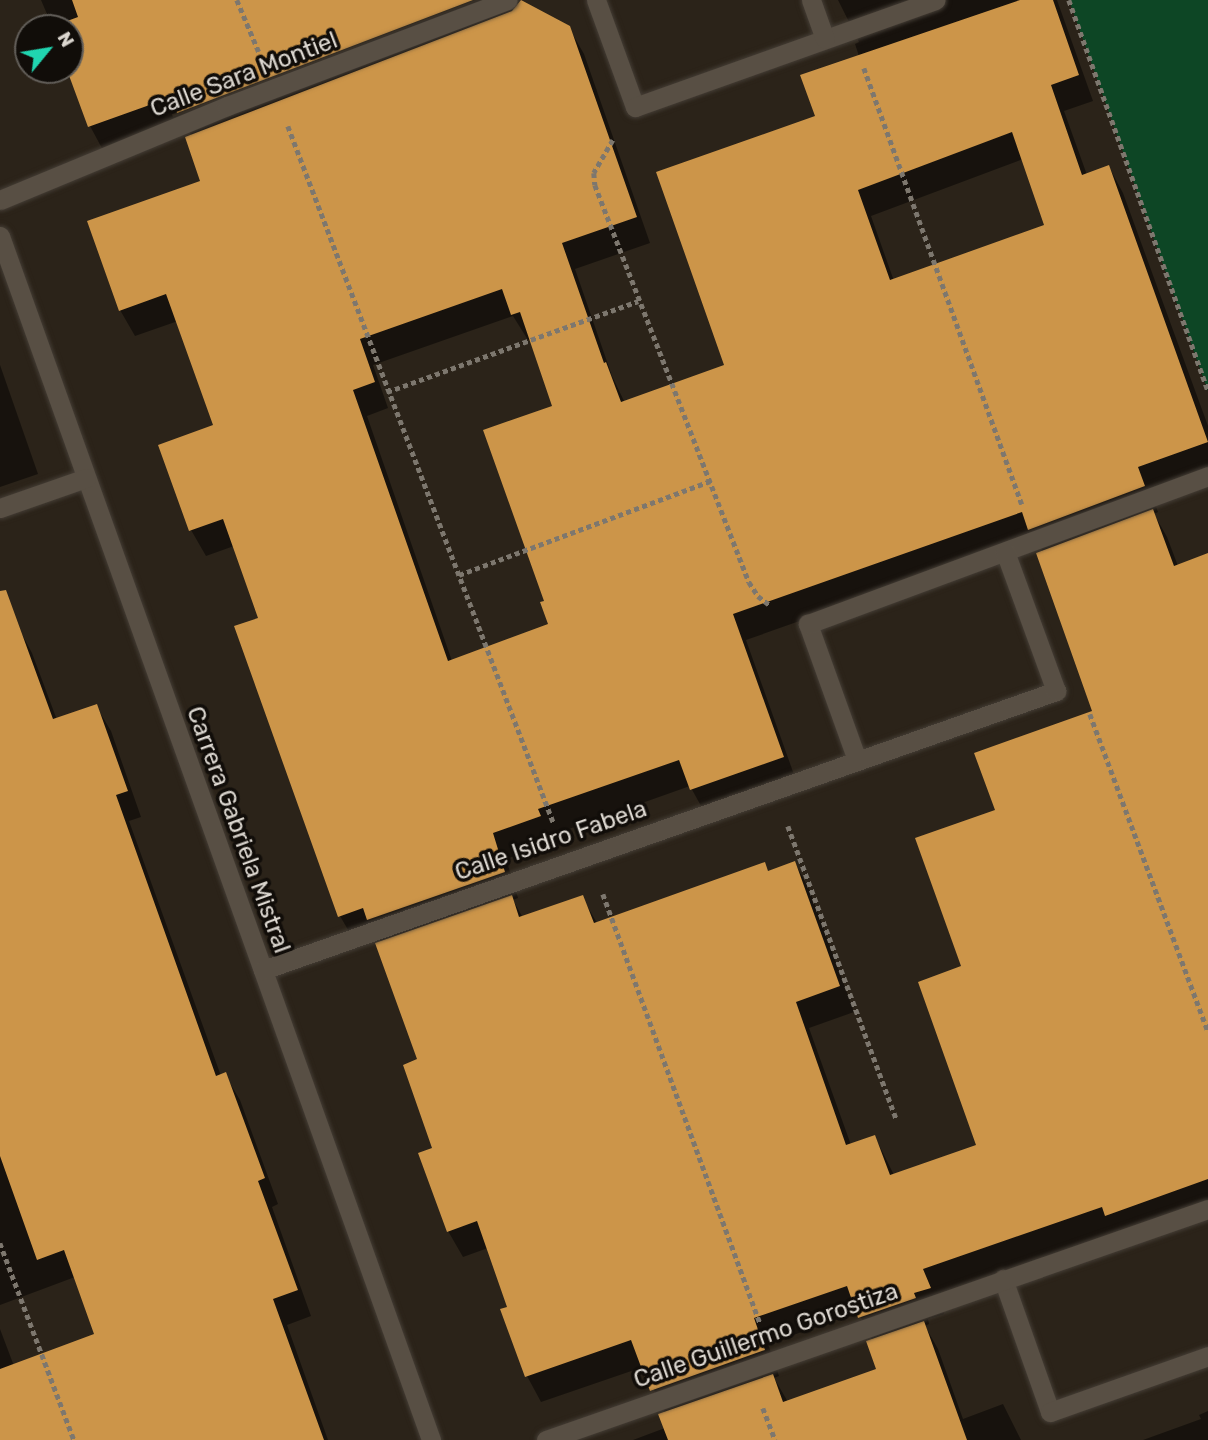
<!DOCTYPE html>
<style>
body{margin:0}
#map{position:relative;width:1208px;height:1440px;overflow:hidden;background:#2b2319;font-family:Rubik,sans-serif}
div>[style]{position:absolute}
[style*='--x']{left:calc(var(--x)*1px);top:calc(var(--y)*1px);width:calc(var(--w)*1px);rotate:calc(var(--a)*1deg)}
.green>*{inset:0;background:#0d4625}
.shadow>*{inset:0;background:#0007}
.building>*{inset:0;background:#cc9549}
.path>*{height:4.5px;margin-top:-2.25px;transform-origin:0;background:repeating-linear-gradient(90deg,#7d776e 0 5px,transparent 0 8.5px)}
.roads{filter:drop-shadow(0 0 2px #443d35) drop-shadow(0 0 2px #443d35)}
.minor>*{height:19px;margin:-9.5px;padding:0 9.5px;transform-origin:9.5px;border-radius:9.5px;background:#584f44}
span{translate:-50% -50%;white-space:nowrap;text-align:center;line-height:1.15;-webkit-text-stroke:7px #110d09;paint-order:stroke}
.street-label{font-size:24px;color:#dcd7d0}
.north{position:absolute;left:14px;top:14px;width:70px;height:70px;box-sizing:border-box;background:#110d09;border:2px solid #625e59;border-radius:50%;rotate:60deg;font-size:19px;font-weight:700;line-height:28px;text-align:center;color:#dcd7d0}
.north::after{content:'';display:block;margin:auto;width:24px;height:32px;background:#20d5b0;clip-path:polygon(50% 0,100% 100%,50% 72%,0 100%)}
</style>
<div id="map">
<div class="green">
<div style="clip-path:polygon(1069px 0,1208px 0,1208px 391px)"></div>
</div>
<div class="shadow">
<div style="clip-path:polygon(evenodd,41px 0,469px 0,172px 114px,173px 117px,479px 0,516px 0,508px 3px,513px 13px,569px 28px,584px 54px,650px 243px,575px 269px,612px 376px,625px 403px,727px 366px,817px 117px,859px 56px,855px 44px,859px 42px,838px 0,1057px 0,1093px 101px,1064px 111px,1087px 175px,1109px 167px,1123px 193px,1208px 426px,1208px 472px,1151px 493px,1158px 512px,1154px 514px,1167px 537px,1178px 566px,1208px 555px,1208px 1210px,937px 1295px,944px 1314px,928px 1319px,929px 1324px,925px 1326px,938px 1349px,963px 1419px,1003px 1404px,1021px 1440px,633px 1440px,665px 1428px,665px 1413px,643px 1367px,541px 1402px,527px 1376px,503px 1310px,510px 1308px,488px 1248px,463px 1257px,448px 1231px,420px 1060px,382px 943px,377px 934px,355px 942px,340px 916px,261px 619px,234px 546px,206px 556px,191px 530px,215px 426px,178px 321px,135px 336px,120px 310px,202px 182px,192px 136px,184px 123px,104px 152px,90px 126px,69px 70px,70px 28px,53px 28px,41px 0,1023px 159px,1046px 226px,894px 281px,871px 216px,1023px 159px,41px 0,513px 316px,528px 340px,531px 339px,555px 407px,546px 602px,551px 625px,452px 661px,367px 416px,388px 408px,373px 365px,513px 316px,41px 0,1035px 538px,1043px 552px,1095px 712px,997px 811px,963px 967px,978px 1146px,894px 1175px,875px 1137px,851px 1145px,809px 1028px,854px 1012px,809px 889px,795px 863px,769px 873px,764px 864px,597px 923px,582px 897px,523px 918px,513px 900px,518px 898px,506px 859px,554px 842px,552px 835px,690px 786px,706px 815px,797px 783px,746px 640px,1035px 538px,41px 0,858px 1312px,873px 1341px,878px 1370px,788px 1402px,774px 1378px,779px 1376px,768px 1344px,858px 1312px)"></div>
<div style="clip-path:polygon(0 365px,38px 474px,0 487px)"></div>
<div style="clip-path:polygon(18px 627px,32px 653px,57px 720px,96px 706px,111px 731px,141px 817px,129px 821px,221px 1076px,225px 1075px,240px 1100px,278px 1204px,272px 1207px,311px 1316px,287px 1325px,328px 1440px,0 1440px,0 1329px,14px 1366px,96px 1335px,75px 1277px,0 1305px,0 634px)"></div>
<div style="clip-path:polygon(1208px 1411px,1208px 1440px,1143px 1440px,1201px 1419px,1199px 1415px)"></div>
</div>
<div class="building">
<div style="clip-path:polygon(72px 0,473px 0,177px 113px,172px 97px,88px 127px,67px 70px,70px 70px,70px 28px,51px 27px,78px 17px)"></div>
<div style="clip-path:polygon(evenodd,521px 0,570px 26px,637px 217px,562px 243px,604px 363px,606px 362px,621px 402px,724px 365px,656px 172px,815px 116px,800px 75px,1020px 0,1053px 0,1079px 75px,1051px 85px,1082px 175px,1109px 165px,1208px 442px,1138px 467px,1145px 486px,1028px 530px,1022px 512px,733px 614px,784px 757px,690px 790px,679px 760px,538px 809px,541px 816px,493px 833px,505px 872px,367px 920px,363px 908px,338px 917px,234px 626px,258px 618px,223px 519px,189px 531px,158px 445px,213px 425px,166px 294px,119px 311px,87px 221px,200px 181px,185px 137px,512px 11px,521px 0,1012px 132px,1044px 225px,890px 280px,858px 190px,1012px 132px,521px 0,502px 289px,511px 315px,520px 312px,552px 406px,483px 430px,544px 601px,540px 602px,548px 624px,448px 661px,353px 390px,375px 382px,360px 339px,502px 289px)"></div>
<div style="clip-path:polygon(1153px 509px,1174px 566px,1208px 553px,1208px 1179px,1105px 1216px,1102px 1207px,923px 1269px,931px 1288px,914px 1293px,916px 1298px,858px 1318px,847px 1286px,754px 1318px,765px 1350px,650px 1391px,631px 1340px,525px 1377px,500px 1309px,507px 1307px,477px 1221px,447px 1232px,418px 1153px,432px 1148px,403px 1065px,417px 1059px,375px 943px,512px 895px,519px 917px,583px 895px,594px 923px,765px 862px,768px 871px,795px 861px,840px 986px,796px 1002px,846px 1145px,875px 1135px,890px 1175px,976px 1145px,918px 982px,961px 966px,915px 838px,995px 810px,974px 753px,1092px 711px,1036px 553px)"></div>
<div style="clip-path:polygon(6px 590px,53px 719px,97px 704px,128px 791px,116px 795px,216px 1076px,226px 1072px,265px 1178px,258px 1181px,298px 1290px,273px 1299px,324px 1440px,0 1440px,0 1369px,94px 1334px,64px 1250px,37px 1260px,0 1156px,0 591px)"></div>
<div style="clip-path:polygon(924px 1321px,967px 1440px,668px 1440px,658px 1414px,773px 1374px,783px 1402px,876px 1369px,866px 1341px)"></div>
</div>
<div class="path">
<div style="--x:237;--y:0;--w:56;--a:67.1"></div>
<div style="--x:1069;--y:0;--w:415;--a:70.4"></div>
<div style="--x:864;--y:68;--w:464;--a:70.1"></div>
<div style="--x:288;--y:126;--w:747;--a:69.14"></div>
<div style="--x:613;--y:140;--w:38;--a:120"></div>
<div style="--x:594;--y:173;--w:12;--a:85"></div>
<div style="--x:595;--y:185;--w:426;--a:68.8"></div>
<div style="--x:749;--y:582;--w:17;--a:57"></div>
<div style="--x:758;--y:596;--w:16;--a:38"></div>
<div style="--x:387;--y:392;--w:267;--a:-19.9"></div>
<div style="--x:459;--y:575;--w:268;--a:-20.5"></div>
<div style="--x:1090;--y:714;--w:339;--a:69.6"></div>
<div style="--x:788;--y:826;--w:314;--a:69.7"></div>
<div style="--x:603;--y:894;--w:457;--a:69.9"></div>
<div style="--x:0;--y:1243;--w:210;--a:69.4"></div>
<div style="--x:763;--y:1408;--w:34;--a:69"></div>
</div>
<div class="roads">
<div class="minor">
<div style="--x:596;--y:0;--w:114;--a:70"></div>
<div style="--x:635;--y:107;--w:319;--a:-19.6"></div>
<div style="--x:811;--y:0;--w:41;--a:70.3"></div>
<div style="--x:0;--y:200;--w:246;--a:-22.5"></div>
<div style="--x:227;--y:106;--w:300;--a:-20.7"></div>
<div style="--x:0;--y:236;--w:1279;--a:70.3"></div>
<div style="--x:0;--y:508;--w:91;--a:-19.2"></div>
<div style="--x:857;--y:760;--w:145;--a:-109.8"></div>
<div style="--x:808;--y:624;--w:427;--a:-20.3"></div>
<div style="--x:263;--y:970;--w:841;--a:-19.38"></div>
<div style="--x:1056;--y:691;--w:148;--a:-110.1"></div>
<div style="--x:1003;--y:1279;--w:141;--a:70.5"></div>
<div style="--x:1050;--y:1412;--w:168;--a:-19.5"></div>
<div style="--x:546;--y:1440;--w:701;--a:-19.24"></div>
</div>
</div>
<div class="street-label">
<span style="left:244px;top:75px;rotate:-21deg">Calle Sara Montiel</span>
<span style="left:238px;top:830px;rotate:70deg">Carrera Gabriela Mistral</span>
<span style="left:551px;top:841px;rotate:-19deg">Calle Isidro Fabela</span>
<span style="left:766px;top:1336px;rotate:-19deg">Calle Guillermo Gorostiza</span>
</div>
<div class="north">N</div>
</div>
